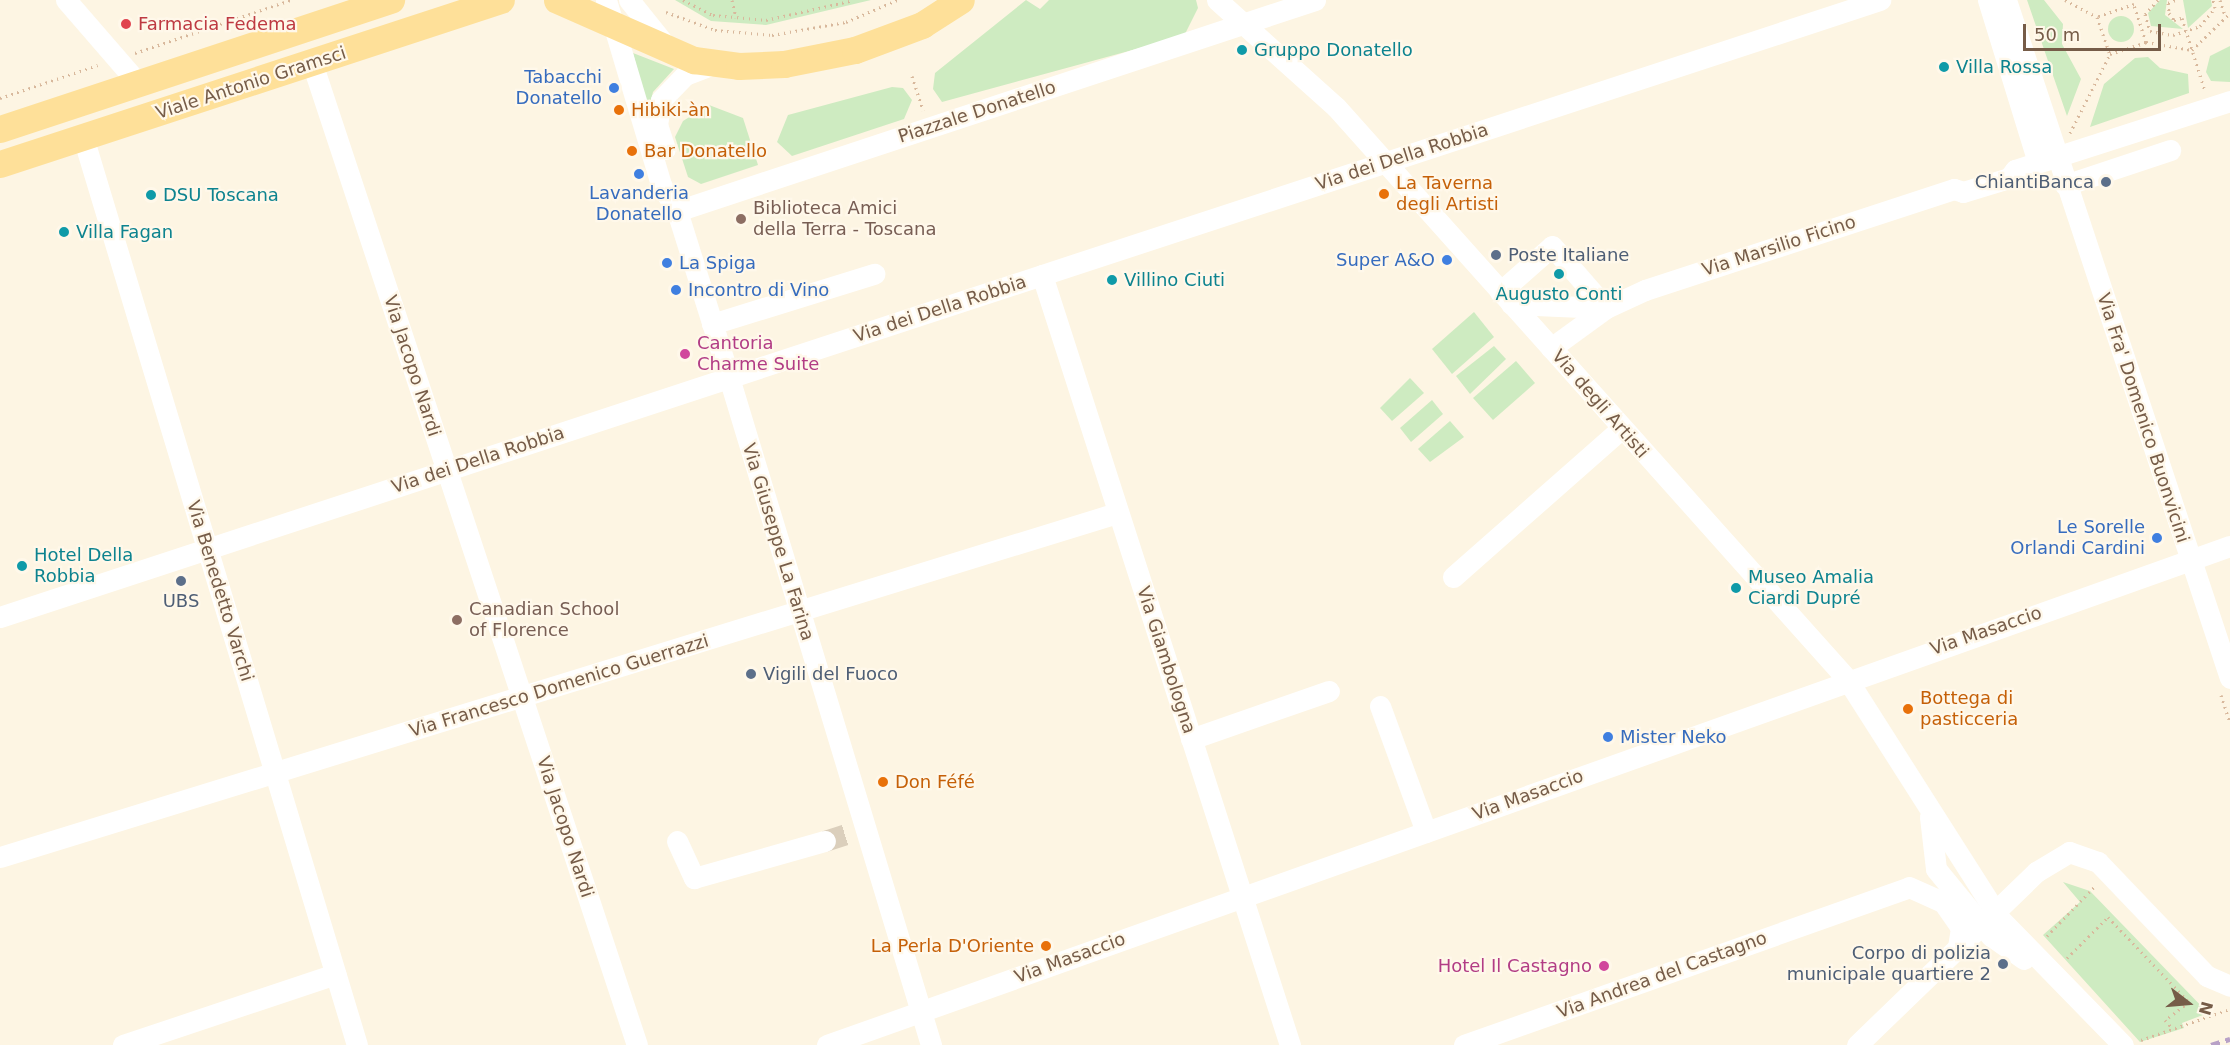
<!DOCTYPE html>
<meta charset="utf-8">
<style>
body{margin:0}
#map{position:relative;width:2230px;height:1045px;overflow:hidden;background:#fdf5e3;font-family:"DejaVu Sans",sans-serif}
div>[style]{position:absolute}
[style*='--x']{left:calc(var(--x)*1px);top:calc(var(--y)*1px);width:calc(var(--w)*1px);rotate:calc(var(--a)*1deg)}
.green>*{inset:0;background:#ceebc1}
.round{border-radius:50%}
.minor-tunnel>*{height:21px;margin-top:-10.5px;transform-origin:0;background:repeating-linear-gradient(90deg,#dbcfbc 0 21px,transparent 0 31px)}
.path>*{height:3px;margin-top:-1.5px;transform-origin:0;background:repeating-linear-gradient(90deg,#d8b89c 0 1.5px,transparent 0 6px)}
.minor>*{height:21px;margin:-10.5px;padding:0 10.5px;transform-origin:10.5px;border-radius:10.5px;background:#fff}
.major>*{height:27px;margin:-13.5px;padding:0 13.5px;transform-origin:13.5px;border-radius:13.5px;background:#fee099}
.rail>*{height:4.5px;margin-top:-2.25px;transform-origin:0;background:repeating-linear-gradient(90deg,#b8a1c7 0 9px,transparent 0 15px)}
.dots>*{width:16px;height:16px;translate:-50% -50%;box-sizing:border-box;border:3px solid #fff8ea;border-radius:50%}
span{translate:-50% -50%;white-space:nowrap;text-align:center;line-height:1.15;-webkit-text-stroke:4.5px #fff8ea;paint-order:stroke}
.health-label{font-size:18px;color:#be3a42}
.left{translate:0 -50%;text-align:left}
.culture-label{font-size:18px;color:#0d838f}
.shop-label{font-size:18px;color:#366cbe}
.right{translate:-100% -50%;text-align:right}
.street-label{font-size:18px;color:#765c48}
.food-label{font-size:18px;color:#c56008}
.service-label{font-size:18px;color:#4e5e75}
.education-label{font-size:18px;color:#785e54}
.hotel-label{font-size:18px;color:#b23c85}
.north{position:absolute;left:2158px;top:973px;width:60px;height:60px;-webkit-text-stroke:4px #fff8ea;paint-order:stroke;rotate:106deg;font-size:16px;font-weight:700;line-height:24px;text-align:center;color:#765c48}
.north::after{content:'';display:block;margin:auto;width:21px;height:27px;background:#765c48;clip-path:polygon(50% 0,100% 100%,50% 72%,0 100%)}
.scale{position:absolute;left:2023px;top:24px;width:138px;height:27px;box-sizing:border-box;border:3px solid #765c48;border-top:0;padding-left:8px;font-size:18px;line-height:21px;white-space:nowrap;color:#765c48;-webkit-text-stroke:4px #fff8ea;paint-order:stroke}
</style>
<div id="map">
<div class="green">
<div style="clip-path:polygon(675px 0,871px 0,766px 25px,711px 21px)"></div>
<div style="clip-path:polygon(1026px 0,1040px 9px,1049px 0,1196px 0,1198px 8px,1184px 36px,942px 102px,933px 89px,935px 73px)"></div>
<div style="clip-path:polygon(2027px 0,2044px 0,2063px 24px,2062px 44px,2081px 79px,2067px 116px)"></div>
<div style="clip-path:polygon(2160px 0,2167px 0,2165px 15px,2183px 29px,2151px 26px,2148px 13px)"></div>
<div style="clip-path:polygon(2183px 0,2211px 0,2212px 6px,2188px 28px)"></div>
<div class="round" style="left:2108px;top:16px;width:26px;height:26px"></div>
<div style="clip-path:polygon(2230px 46px,2230px 82px,2211px 81px,2206px 72px,2210px 56px)"></div>
<div style="clip-path:polygon(633px 53px,674px 69px,653px 92px,648px 112px)"></div>
<div style="clip-path:polygon(2148px 57px,2160px 68px,2188px 74px,2189px 93px,2090px 127px,2104px 84px,2135px 58px)"></div>
<div style="clip-path:polygon(892px 87px,903px 88px,912px 100px,904px 119px,792px 156px,777px 142px,788px 115px)"></div>
<div style="clip-path:polygon(709px 105px,743px 118px,758px 165px,701px 184px,688px 177px,675px 137px,683px 121px)"></div>
<div style="clip-path:polygon(1474px 312px,1494px 337px,1452px 374px,1432px 349px)"></div>
<div style="clip-path:polygon(1494px 346px,1506px 359px,1470px 394px,1456px 376px)"></div>
<div style="clip-path:polygon(1516px 361px,1535px 383px,1493px 420px,1473px 398px)"></div>
<div style="clip-path:polygon(1410px 378px,1424px 393px,1392px 421px,1380px 408px)"></div>
<div style="clip-path:polygon(1432px 400px,1443px 414px,1411px 442px,1400px 428px)"></div>
<div style="clip-path:polygon(1450px 421px,1464px 437px,1430px 462px,1418px 449px)"></div>
<div style="clip-path:polygon(2063px 882px,2090px 891px,2208px 1013px,2182px 1023px,2184px 1028px,2140px 1042px,2043px 935px,2080px 902px)"></div>
</div>
<div class="minor-tunnel">
<div style="--x:825;--y:841;--w:26;--a:-18"></div>
</div>
<div class="path">
<div style="--x:683;--y:0;--w:34;--a:27"></div>
<div style="--x:713;--y:15;--w:53;--a:5.4"></div>
<div style="--x:766;--y:20;--w:90;--a:-12.8"></div>
<div style="--x:732;--y:0;--w:18;--a:77"></div>
<div style="--x:2065;--y:0;--w:36;--a:28"></div>
<div style="--x:2158;--y:0;--w:19;--a:133"></div>
<div style="--x:2145;--y:14;--w:18;--a:74"></div>
<div style="--x:2150;--y:31;--w:23;--a:10"></div>
<div style="--x:2173;--y:35;--w:28;--a:-18"></div>
<div style="--x:2200;--y:26;--w:23;--a:-50"></div>
<div style="--x:2215;--y:8;--w:8;--a:-104"></div>
<div style="--x:2175;--y:0;--w:8;--a:157"></div>
<div style="--x:2168;--y:3;--w:10;--a:84"></div>
<div style="--x:2169;--y:13;--w:9;--a:54"></div>
<div style="--x:2174;--y:20;--w:8;--a:-14"></div>
<div style="--x:2182;--y:18;--w:77;--a:72.5"></div>
<div style="--x:2220;--y:0;--w:16;--a:72"></div>
<div style="--x:666;--y:12;--w:52;--a:20.2"></div>
<div style="--x:715;--y:30;--w:57;--a:5"></div>
<div style="--x:772;--y:35;--w:75;--a:-10"></div>
<div style="--x:846;--y:22;--w:56;--a:-23.3"></div>
<div style="--x:2146;--y:42;--w:47;--a:9.9"></div>
<div style="--x:2192;--y:50;--w:53;--a:-44.2"></div>
<div style="--x:135;--y:53;--w:165;--a:-18.8"></div>
<div style="--x:912;--y:76;--w:36;--a:72"></div>
<div style="--x:0;--y:98;--w:103;--a:-18.6"></div>
<div style="--x:2070;--y:133;--w:89;--a:-63.1"></div>
<div style="--x:2110;--y:54;--w:38;--a:-18"></div>
<div style="--x:2146;--y:42;--w:40;--a:-108"></div>
<div style="--x:2134;--y:4;--w:39;--a:161"></div>
<div style="--x:2097;--y:17;--w:39;--a:71"></div>
<div style="--x:2221;--y:695;--w:29;--a:72"></div>
<div style="--x:2047;--y:936;--w:68;--a:-46.2"></div>
<div style="--x:2067;--y:958;--w:58;--a:-45"></div>
<div style="--x:2108;--y:917;--w:117;--a:46.4"></div>
<div style="--x:2189;--y:1002;--w:30;--a:143"></div>
<div style="--x:2165;--y:1020;--w:12;--a:48"></div>
<div style="--x:2141;--y:1040;--w:94;--a:-19.2"></div>
</div>
<div class="minor">
<div style="--x:66;--y:0;--w:110;--a:49.1"></div>
<div style="--x:606;--y:0;--w:193;--a:73.4"></div>
<div style="--x:661;--y:185;--w:31;--a:58"></div>
<div style="--x:677;--y:211;--w:157;--a:72.6"></div>
<div style="--x:724;--y:361;--w:715;--a:73.16"></div>
<div style="--x:629;--y:0;--w:59;--a:51.2"></div>
<div style="--x:1217;--y:0;--w:160;--a:42"></div>
<div style="--x:1336;--y:107;--w:767;--a:48.22"></div>
<div style="--x:1847;--y:679;--w:285;--a:57.5"></div>
<div style="--x:2000;--y:919;--w:176;--a:45.7"></div>
<div style="--x:1988;--y:0;--w:170;--a:72.9"></div>
<div style="--x:2006;--y:0;--w:714;--a:71.72"></div>
<div style="--x:312;--y:63;--w:1034;--a:71.69"></div>
<div style="--x:83;--y:137;--w:948;--a:73.21"></div>
<div style="--x:665;--y:149;--w:25;--a:-108"></div>
<div style="--x:657;--y:125;--w:25;--a:-81"></div>
<div style="--x:661;--y:100;--w:35;--a:-46"></div>
<div style="--x:685;--y:75;--w:31;--a:-21"></div>
<div style="--x:2065;--y:185;--w:111;--a:-18.4"></div>
<div style="--x:677;--y:211;--w:672;--a:-18.3"></div>
<div style="--x:1042;--y:275;--w:809;--a:72.15"></div>
<div style="--x:1500;--y:292;--w:69;--a:-41.5"></div>
<div style="--x:1552;--y:246;--w:82;--a:48.9"></div>
<div style="--x:1511;--y:304;--w:94;--a:2.4"></div>
<div style="--x:712;--y:324;--w:170;--a:-17.2"></div>
<div style="--x:1551;--y:348;--w:68;--a:-36"></div>
<div style="--x:1606;--y:308;--w:43;--a:-24.8"></div>
<div style="--x:1645;--y:290;--w:325;--a:-18.1"></div>
<div style="--x:1954;--y:189;--w:9;--a:18"></div>
<div style="--x:1963;--y:192;--w:48;--a:-16.9"></div>
<div style="--x:2009;--y:178;--w:10;--a:-53"></div>
<div style="--x:2015;--y:170;--w:226;--a:-17.8"></div>
<div style="--x:1453;--y:577;--w:224;--a:-41.4"></div>
<div style="--x:0;--y:617;--w:1979;--a:-18.17"></div>
<div style="--x:1380;--y:706;--w:134;--a:69.9"></div>
<div style="--x:1191;--y:739;--w:146;--a:-19.2"></div>
<div style="--x:1930;--y:817;--w:52;--a:83.4"></div>
<div style="--x:1936;--y:869;--w:87;--a:50.6"></div>
<div style="--x:1991;--y:936;--w:40;--a:34.9"></div>
<div style="--x:677;--y:841;--w:41;--a:65.3"></div>
<div style="--x:694;--y:878;--w:136;--a:-15.8"></div>
<div style="--x:0;--y:857;--w:1169;--a:-17.12"></div>
<div style="--x:123;--y:1045;--w:224;--a:-18.5"></div>
<div style="--x:827;--y:1045;--w:1489;--a:-19.58"></div>
<div style="--x:1464;--y:1045;--w:472;--a:-19.5"></div>
<div style="--x:1909;--y:887;--w:37;--a:24"></div>
<div style="--x:1943;--y:902;--w:32;--a:55"></div>
<div style="--x:1961;--y:928;--w:20;--a:99"></div>
<div style="--x:1857;--y:1045;--w:249;--a:-44"></div>
<div style="--x:2036;--y:872;--w:39;--a:-31"></div>
<div style="--x:2069;--y:852;--w:31;--a:19"></div>
<div style="--x:2098;--y:862;--w:158;--a:46.3"></div>
<div style="--x:2207;--y:976;--w:25;--a:23"></div>
</div>
<div class="major">
<div style="--x:557;--y:0;--w:150;--a:23.7"></div>
<div style="--x:694;--y:60;--w:45;--a:7.6"></div>
<div style="--x:739;--y:66;--w:45;--a:-2.5"></div>
<div style="--x:784;--y:64;--w:72;--a:-11.2"></div>
<div style="--x:855;--y:50;--w:72;--a:-20.5"></div>
<div style="--x:922;--y:25;--w:46;--a:-32.7"></div>
<div style="--x:0;--y:129;--w:412;--a:-18.3"></div>
<div style="--x:0;--y:164;--w:527;--a:-18.13"></div>
</div>
<div class="rail">
<div style="--x:2211;--y:1045;--w:20;--a:-18"></div>
</div>
<div class="dots">
<div style="left:126px;top:24px;background:#e0444e"></div>
<div style="left:1242px;top:50px;background:#0f9aa8"></div>
<div style="left:1944px;top:67px;background:#0f9aa8"></div>
<div style="left:614px;top:88px;background:#3f7fe0"></div>
<div style="left:619px;top:110px;background:#e8710a"></div>
<div style="left:632px;top:151px;background:#e8710a"></div>
<div style="left:639px;top:174px;background:#3f7fe0"></div>
<div style="left:2106px;top:182px;background:#5c6f8a"></div>
<div style="left:1384px;top:194px;background:#e8710a"></div>
<div style="left:151px;top:195px;background:#0f9aa8"></div>
<div style="left:741px;top:219px;background:#8d6e63"></div>
<div style="left:64px;top:232px;background:#0f9aa8"></div>
<div style="left:1496px;top:255px;background:#5c6f8a"></div>
<div style="left:1447px;top:260px;background:#3f7fe0"></div>
<div style="left:667px;top:263px;background:#3f7fe0"></div>
<div style="left:1559px;top:274px;background:#0f9aa8"></div>
<div style="left:1112px;top:280px;background:#0f9aa8"></div>
<div style="left:676px;top:290px;background:#3f7fe0"></div>
<div style="left:685px;top:354px;background:#d1479c"></div>
<div style="left:2157px;top:538px;background:#3f7fe0"></div>
<div style="left:22px;top:566px;background:#0f9aa8"></div>
<div style="left:181px;top:581px;background:#5c6f8a"></div>
<div style="left:1736px;top:588px;background:#0f9aa8"></div>
<div style="left:457px;top:620px;background:#8d6e63"></div>
<div style="left:751px;top:674px;background:#5c6f8a"></div>
<div style="left:1908px;top:709px;background:#e8710a"></div>
<div style="left:1608px;top:737px;background:#3f7fe0"></div>
<div style="left:883px;top:782px;background:#e8710a"></div>
<div style="left:1046px;top:946px;background:#e8710a"></div>
<div style="left:2003px;top:964px;background:#5c6f8a"></div>
<div style="left:1604px;top:966px;background:#d1479c"></div>
</div>
<div class="health-label">
<span class="left" style="left:138px;top:24px">Farmacia Fedema</span>
</div>
<div class="culture-label">
<span class="left" style="left:1254px;top:50px">Gruppo Donatello</span>
<span class="left" style="left:1956px;top:67px">Villa Rossa</span>
<span class="left" style="left:163px;top:195px">DSU Toscana</span>
<span class="left" style="left:76px;top:232px">Villa Fagan</span>
<span class="left" style="left:1124px;top:280px">Villino Ciuti</span>
<span style="left:1559px;top:294px">Augusto Conti</span>
<span class="left" style="left:34px;top:566px">Hotel Della<br>Robbia</span>
<span class="left" style="left:1748px;top:588px">Museo Amalia<br>Ciardi Dupré</span>
</div>
<div class="shop-label">
<span class="right" style="left:602px;top:88px">Tabacchi<br>Donatello</span>
<span style="left:639px;top:204px">Lavanderia<br>Donatello</span>
<span class="right" style="left:1435px;top:260px">Super A&amp;O</span>
<span class="left" style="left:679px;top:263px">La Spiga</span>
<span class="left" style="left:688px;top:290px">Incontro di Vino</span>
<span class="right" style="left:2145px;top:538px">Le Sorelle<br>Orlandi Cardini</span>
<span class="left" style="left:1620px;top:737px">Mister Neko</span>
</div>
<div class="street-label">
<span style="left:251px;top:83px;rotate:-18deg">Viale Antonio Gramsci</span>
<span style="left:977px;top:112px;rotate:-18deg">Piazzale Donatello</span>
<span style="left:1402px;top:157px;rotate:-18deg">Via dei Della Robbia</span>
<span style="left:1779px;top:246px;rotate:-18deg">Via Marsilio Ficino</span>
<span style="left:940px;top:309px;rotate:-18deg">Via dei Della Robbia</span>
<span style="left:412px;top:366px;rotate:72deg">Via Jacopo Nardi</span>
<span style="left:1600px;top:404px;rotate:49deg">Via degli Artisti</span>
<span style="left:2143px;top:418px;rotate:72deg">Via Fra' Domenico Buonvicini</span>
<span style="left:478px;top:460px;rotate:-18deg">Via dei Della Robbia</span>
<span style="left:778px;top:542px;rotate:73deg">Via Giuseppe La Farina</span>
<span style="left:220px;top:591px;rotate:73deg">Via Benedetto Varchi</span>
<span style="left:1986px;top:631px;rotate:-19deg">Via Masaccio</span>
<span style="left:1166px;top:660px;rotate:72deg">Via Giambologna</span>
<span style="left:559px;top:686px;rotate:-17deg">Via Francesco Domenico Guerrazzi</span>
<span style="left:1528px;top:795px;rotate:-20deg">Via Masaccio</span>
<span style="left:565px;top:827px;rotate:72deg">Via Jacopo Nardi</span>
<span style="left:1070px;top:958px;rotate:-20deg">Via Masaccio</span>
<span style="left:1662px;top:975px;rotate:-20deg">Via Andrea del Castagno</span>
</div>
<div class="food-label">
<span class="left" style="left:631px;top:110px">Hibiki-àn</span>
<span class="left" style="left:644px;top:151px">Bar Donatello</span>
<span class="left" style="left:1396px;top:194px">La Taverna<br>degli Artisti</span>
<span class="left" style="left:1920px;top:709px">Bottega di<br>pasticceria</span>
<span class="left" style="left:895px;top:782px">Don Féfé</span>
<span class="right" style="left:1034px;top:946px">La Perla D'Oriente</span>
</div>
<div class="service-label">
<span class="right" style="left:2094px;top:182px">ChiantiBanca</span>
<span class="left" style="left:1508px;top:255px">Poste Italiane</span>
<span style="left:181px;top:601px">UBS</span>
<span class="left" style="left:763px;top:674px">Vigili del Fuoco</span>
<span class="right" style="left:1991px;top:964px">Corpo di polizia<br>municipale quartiere 2</span>
</div>
<div class="education-label">
<span class="left" style="left:753px;top:219px">Biblioteca Amici<br>della Terra - Toscana</span>
<span class="left" style="left:469px;top:620px">Canadian School<br>of Florence</span>
</div>
<div class="hotel-label">
<span class="left" style="left:697px;top:354px">Cantoria<br>Charme Suite</span>
<span class="right" style="left:1592px;top:966px">Hotel Il Castagno</span>
</div>
<div class="north">N</div>
<div class="scale">50 m</div>
</div>
